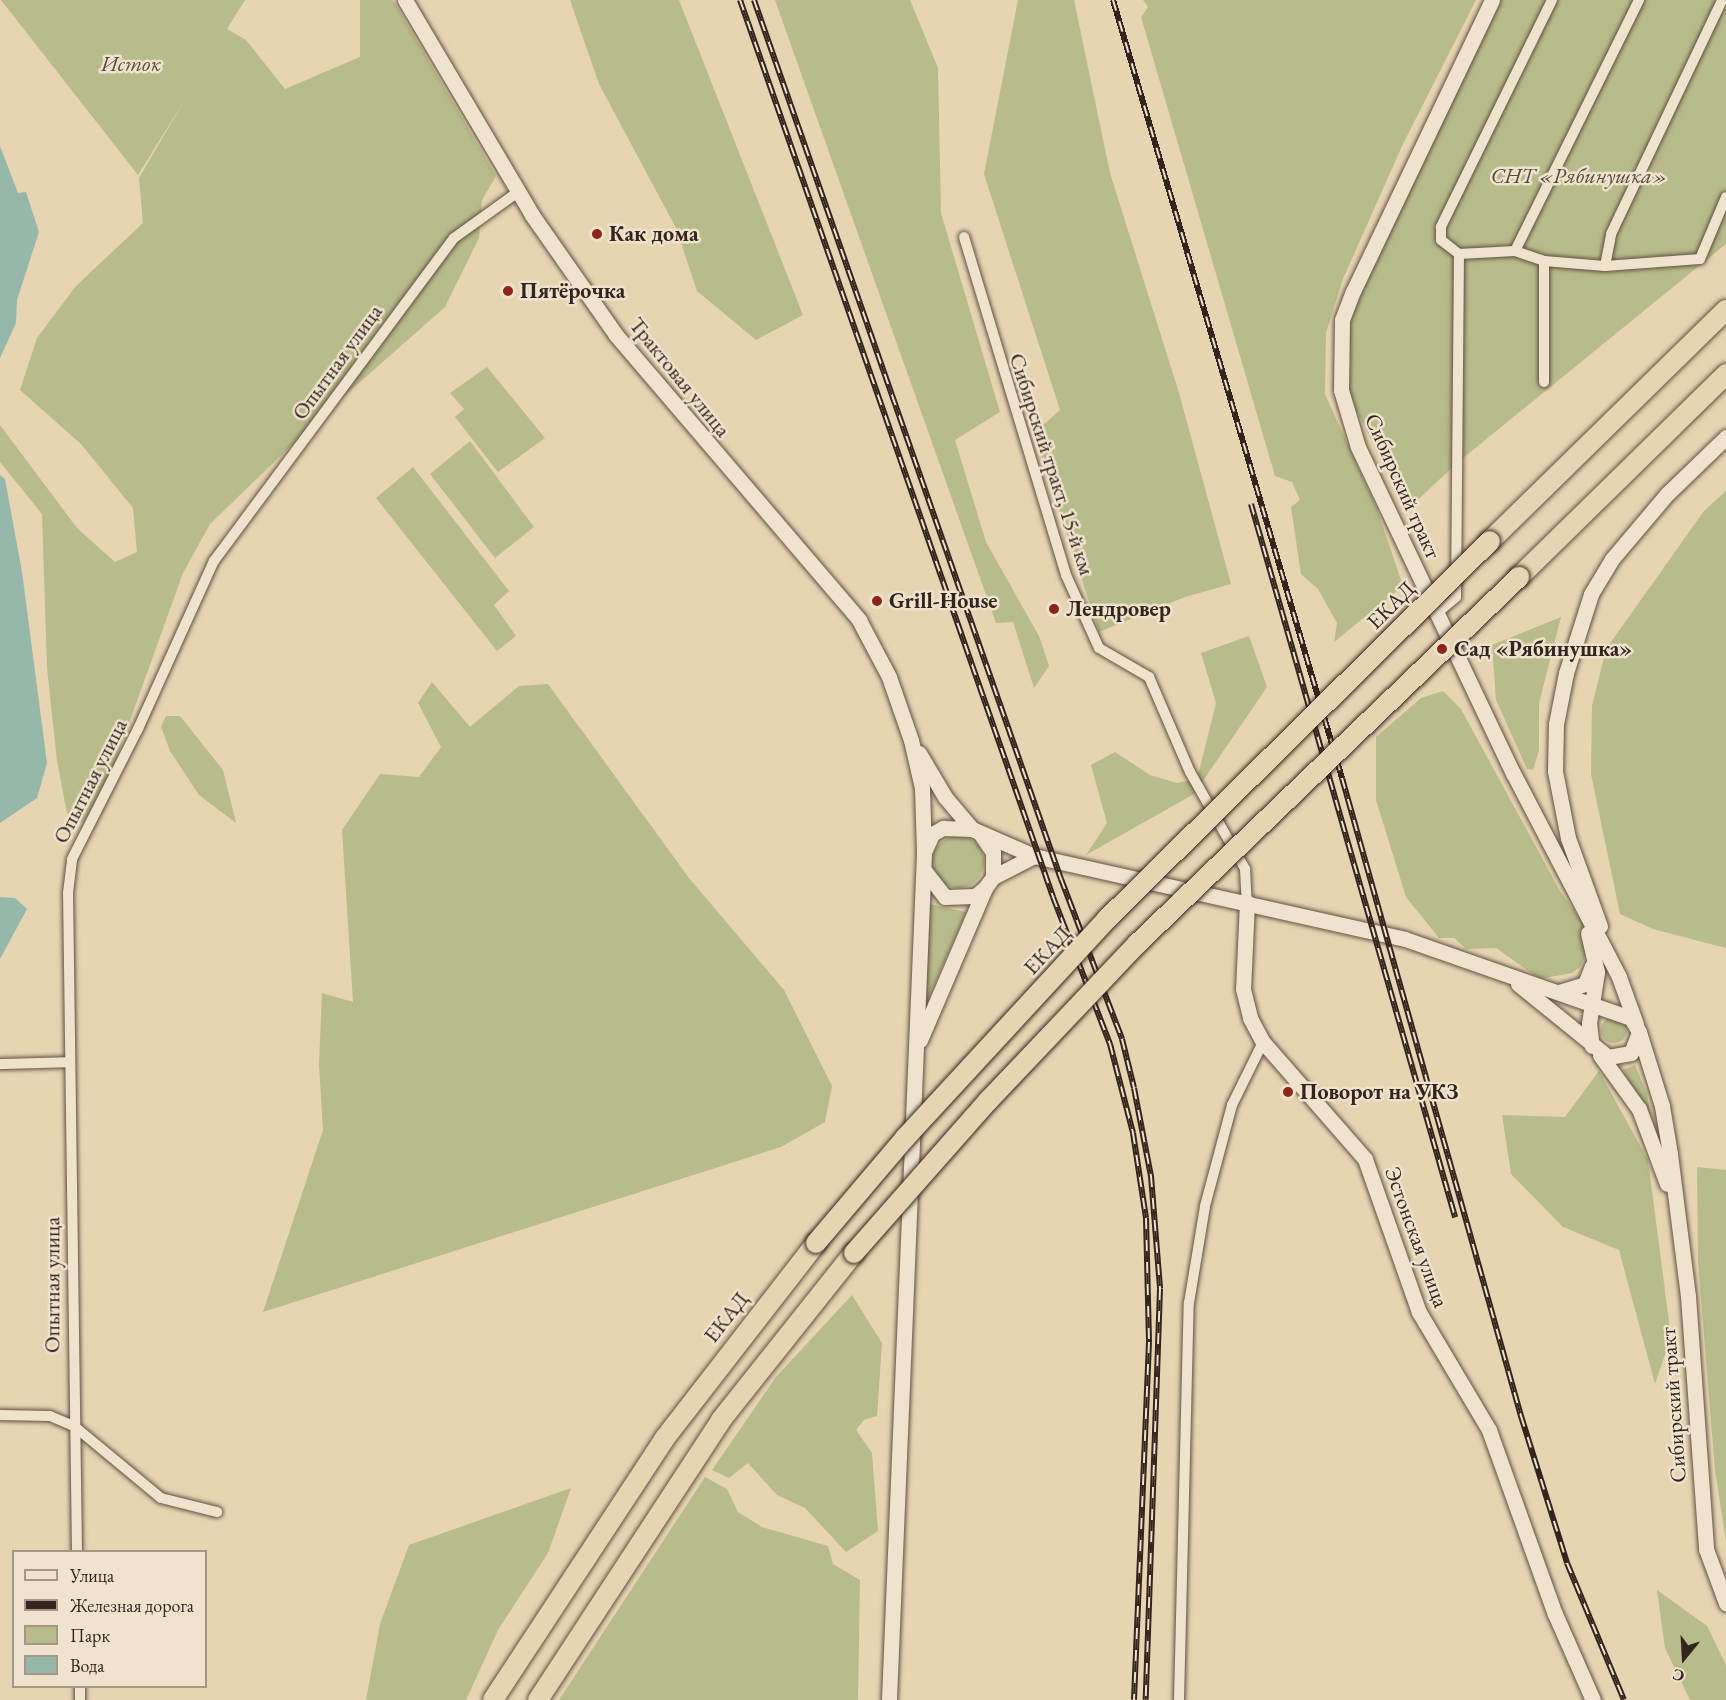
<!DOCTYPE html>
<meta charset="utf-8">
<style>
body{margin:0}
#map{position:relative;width:1726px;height:1700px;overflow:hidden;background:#e6d4b2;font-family:"EB Garamond",serif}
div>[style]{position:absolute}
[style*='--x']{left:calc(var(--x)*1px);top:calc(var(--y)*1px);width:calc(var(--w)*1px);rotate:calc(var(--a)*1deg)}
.green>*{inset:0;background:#b8bc8a}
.round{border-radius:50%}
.water>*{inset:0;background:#96b8ab}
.roads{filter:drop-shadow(0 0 2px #615043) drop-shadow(0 0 2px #615043)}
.street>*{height:10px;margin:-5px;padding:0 5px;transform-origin:5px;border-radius:5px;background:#efe3cd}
.secondary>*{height:15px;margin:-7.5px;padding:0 7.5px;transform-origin:7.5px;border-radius:7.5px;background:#efe3cd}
.highway>*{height:20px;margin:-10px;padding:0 10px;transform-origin:10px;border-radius:10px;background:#e6d4b2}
.rail>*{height:6px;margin-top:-3px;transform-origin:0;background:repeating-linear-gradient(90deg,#efe3cd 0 11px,#35241e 0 22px);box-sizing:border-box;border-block:2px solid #35241e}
.bridges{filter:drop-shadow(0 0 2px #35241e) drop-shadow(0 0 2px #35241e)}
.highway-bridge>*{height:20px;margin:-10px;padding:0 10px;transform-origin:10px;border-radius:10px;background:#e6d4b2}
.dots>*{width:16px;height:16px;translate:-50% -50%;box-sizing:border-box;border:3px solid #efe3cd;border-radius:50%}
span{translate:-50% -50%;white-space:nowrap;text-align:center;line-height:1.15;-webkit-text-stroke:5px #efe3cd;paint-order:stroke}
.park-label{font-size:22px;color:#564a39;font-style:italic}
.poi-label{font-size:22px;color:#35241e;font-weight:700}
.left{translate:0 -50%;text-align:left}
.street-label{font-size:22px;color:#35241e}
.legend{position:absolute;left:12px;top:1550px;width:195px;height:138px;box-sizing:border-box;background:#efe3cd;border:2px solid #a59787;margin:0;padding:8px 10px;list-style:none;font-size:18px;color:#35241e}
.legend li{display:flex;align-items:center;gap:12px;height:30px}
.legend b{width:30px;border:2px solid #a59787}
.north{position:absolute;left:1654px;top:1628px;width:60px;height:60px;-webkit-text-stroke:4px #efe3cd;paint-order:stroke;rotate:198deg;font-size:16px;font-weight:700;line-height:24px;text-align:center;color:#35241e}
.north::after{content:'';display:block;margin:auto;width:21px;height:27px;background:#35241e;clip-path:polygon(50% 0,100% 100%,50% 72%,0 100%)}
</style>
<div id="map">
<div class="green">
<div style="clip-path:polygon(1px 0,245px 0,227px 29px,246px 40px,285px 89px,360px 57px,360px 0,393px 0,496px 176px,482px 200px,479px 238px,445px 307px,325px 413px,210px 524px,183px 573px,110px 776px,83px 823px,67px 813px,57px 761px,47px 668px,42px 514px,0 462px,0 425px,77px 528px,115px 562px,137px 552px,133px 508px,81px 444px,20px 390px,37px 338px,76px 286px,143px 223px,139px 178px,184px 101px,138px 175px)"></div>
<div style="clip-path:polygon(570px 0,679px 0,803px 315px,756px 340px,697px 291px,676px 228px,599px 84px)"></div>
<div style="clip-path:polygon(775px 0,910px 0,938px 68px,941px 213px,1000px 412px,955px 440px,986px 542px,1039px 636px,1049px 666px,1034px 688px,1013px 622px,996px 623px)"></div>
<div style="clip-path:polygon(1018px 0,1074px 0,1110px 173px,1179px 393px,1231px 584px,1185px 597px,1099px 632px,1034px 433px,1060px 410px,984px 174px)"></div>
<div style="clip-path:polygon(1143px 0,1476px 0,1402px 146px,1343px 279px,1326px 333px,1325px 394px,1377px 509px,1403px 586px,1334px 642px,1337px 623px,1318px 589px,1301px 574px,1291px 507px,1300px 500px,1292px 482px,1275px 476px,1141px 17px,1148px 7px)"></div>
<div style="clip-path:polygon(1500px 0,1726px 0,1726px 244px,1457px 463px,1407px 510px,1347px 392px,1347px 341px,1355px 301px)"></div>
<div style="clip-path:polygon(487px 367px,545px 438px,498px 472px,455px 417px,464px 409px,450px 393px)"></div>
<div style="clip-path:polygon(470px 441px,534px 527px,495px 558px,430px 474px)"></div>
<div style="clip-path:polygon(413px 467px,509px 591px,494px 605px,516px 636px,497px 651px,376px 498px)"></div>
<div style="clip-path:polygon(1726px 491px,1726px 948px,1653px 929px,1620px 914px,1591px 774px,1592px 706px,1606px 649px,1704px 511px)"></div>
<div style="clip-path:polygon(1561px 617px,1539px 703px,1539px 750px,1533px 770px,1527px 769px,1496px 700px,1492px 645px)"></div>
<div style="clip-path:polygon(1249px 636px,1267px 687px,1194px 794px,1086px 855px,1107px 823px,1091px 765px,1115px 752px,1150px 775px,1177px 783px,1197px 779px,1216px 703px,1201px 653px)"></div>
<div style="clip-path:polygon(432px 682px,470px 727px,519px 686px,548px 684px,689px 878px,784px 990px,832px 1086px,825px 1122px,781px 1147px,263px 1312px,323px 1130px,319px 1064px,322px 993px,353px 1002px,342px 830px,380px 774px,419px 777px,441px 747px,418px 703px)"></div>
<div style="clip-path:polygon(1443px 691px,1461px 709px,1560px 891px,1583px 923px,1587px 950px,1581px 966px,1572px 973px,1540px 979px,1496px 948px,1466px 949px,1454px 938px,1439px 938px,1406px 897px,1376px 800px,1376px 737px,1421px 698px)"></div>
<div style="clip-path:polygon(166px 716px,180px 716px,223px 770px,236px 823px,199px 795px,170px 751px,161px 727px)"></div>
<div class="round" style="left:932px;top:836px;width:52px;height:52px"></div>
<div style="clip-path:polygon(930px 904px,966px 912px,925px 1006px,926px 992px)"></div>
<div class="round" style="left:1601px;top:1017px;width:26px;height:26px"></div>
<div style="clip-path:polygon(1635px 1065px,1647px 1094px,1651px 1119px,1623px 1070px)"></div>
<div style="clip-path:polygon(1599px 1071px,1648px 1160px,1671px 1337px,1655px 1384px,1619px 1250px,1563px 1227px,1511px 1174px,1502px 1115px,1565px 1117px)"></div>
<div style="clip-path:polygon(1697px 1167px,1726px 1170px,1726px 1542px,1715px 1470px,1698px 1262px)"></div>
<div style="clip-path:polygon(852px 1295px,882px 1343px,877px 1416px,864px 1420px,856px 1430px,872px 1453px,878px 1531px,846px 1552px,805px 1508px,777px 1495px,748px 1463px,729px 1478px,712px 1470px,776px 1377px)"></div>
<div style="clip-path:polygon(705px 1477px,727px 1489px,738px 1512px,762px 1527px,828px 1546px,833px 1564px,860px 1580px,858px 1700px,559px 1700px)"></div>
<div style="clip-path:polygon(571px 1488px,548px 1553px,498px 1630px,466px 1700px,366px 1700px,380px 1624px,409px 1545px)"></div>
<div style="clip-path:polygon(1657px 1590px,1707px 1626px,1726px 1665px,1726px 1700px,1690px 1700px,1665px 1648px)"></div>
</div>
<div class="water">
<div style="clip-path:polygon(0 146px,18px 193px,26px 192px,39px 232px,17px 300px,16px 323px,0 358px)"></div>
<div style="clip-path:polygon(0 475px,5px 479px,22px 572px,47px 763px,37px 798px,0 823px)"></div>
<div style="clip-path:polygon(0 897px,15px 898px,27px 909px,0 959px)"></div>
</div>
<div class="roads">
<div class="street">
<div style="--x:1552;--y:0;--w:253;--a:116.1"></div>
<div style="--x:1441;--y:227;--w:13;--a:90"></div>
<div style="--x:1441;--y:240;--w:23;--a:38"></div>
<div style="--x:1459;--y:254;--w:56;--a:-3.1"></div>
<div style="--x:1515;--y:251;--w:31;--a:19"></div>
<div style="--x:1544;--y:261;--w:61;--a:4.7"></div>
<div style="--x:1605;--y:266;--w:95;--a:-4.2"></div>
<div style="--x:1700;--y:259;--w:67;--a:-67.2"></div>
<div style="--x:964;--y:237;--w:353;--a:73.2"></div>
<div style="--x:1066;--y:575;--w:80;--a:65.7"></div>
<div style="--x:1099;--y:648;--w:58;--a:30.1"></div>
<div style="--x:1149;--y:677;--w:103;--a:66.7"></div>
<div style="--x:1190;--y:772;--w:112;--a:60.4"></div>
<div style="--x:1245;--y:869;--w:33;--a:87"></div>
<div style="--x:1515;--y:251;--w:280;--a:-63.7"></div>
<div style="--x:1544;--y:261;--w:121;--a:90"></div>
<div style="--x:1605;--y:266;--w:33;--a:-79"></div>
<div style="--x:1611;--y:234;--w:259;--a:-64.6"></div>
<div style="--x:1436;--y:614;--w:26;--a:-40"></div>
<div style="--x:1456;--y:597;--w:343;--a:-89.5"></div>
<div style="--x:0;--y:1064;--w:70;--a:-1.6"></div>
<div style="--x:0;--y:1415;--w:50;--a:1.1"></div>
<div style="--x:50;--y:1416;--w:26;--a:23"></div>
<div style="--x:74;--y:1426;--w:113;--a:39.6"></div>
<div style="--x:161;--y:1498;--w:58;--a:14"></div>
<div style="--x:77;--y:1552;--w:659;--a:-90.78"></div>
<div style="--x:68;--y:893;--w:34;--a:-83"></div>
<div style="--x:72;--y:859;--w:146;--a:-63.1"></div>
<div style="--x:138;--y:729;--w:184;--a:-65.7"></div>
<div style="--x:214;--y:561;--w:402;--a:-53.4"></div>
<div style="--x:454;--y:238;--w:79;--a:-35.7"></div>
<div style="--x:80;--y:1686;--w:14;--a:90"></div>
<div style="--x:1179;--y:1700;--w:397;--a:-88.6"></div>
<div style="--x:1189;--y:1303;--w:98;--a:-80.6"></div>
<div style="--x:1205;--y:1206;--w:105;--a:-75"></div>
<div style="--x:1232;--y:1105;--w:70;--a:-63.8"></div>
</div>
<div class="secondary">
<div style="--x:405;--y:0;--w:250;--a:59.4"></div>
<div style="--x:532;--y:215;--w:146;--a:55"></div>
<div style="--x:616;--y:335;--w:375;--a:49.5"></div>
<div style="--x:859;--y:620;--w:64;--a:62.2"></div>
<div style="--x:889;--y:677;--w:67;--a:70.8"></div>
<div style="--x:911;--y:740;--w:49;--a:77.1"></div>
<div style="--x:922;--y:788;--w:65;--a:88.2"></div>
<div style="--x:924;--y:853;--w:848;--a:92.37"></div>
<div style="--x:1492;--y:0;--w:322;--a:115.5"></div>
<div style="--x:1353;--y:291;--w:31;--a:111"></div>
<div style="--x:1342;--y:320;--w:70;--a:90.8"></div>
<div style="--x:1341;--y:390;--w:59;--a:73.4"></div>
<div style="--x:1358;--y:447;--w:361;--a:64.6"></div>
<div style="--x:1513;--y:773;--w:230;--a:62.5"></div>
<div style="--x:1619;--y:977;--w:50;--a:70.1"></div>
<div style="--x:919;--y:753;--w:51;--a:59.4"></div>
<div style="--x:945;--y:797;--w:42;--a:49.8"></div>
<div style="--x:980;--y:833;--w:23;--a:56"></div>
<div style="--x:993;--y:852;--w:25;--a:90"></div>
<div style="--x:925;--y:850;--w:17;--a:-66"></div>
<div style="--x:932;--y:834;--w:13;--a:-29"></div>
<div style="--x:943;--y:828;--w:29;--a:2"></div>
<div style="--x:972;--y:829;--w:68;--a:23.5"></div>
<div style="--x:1034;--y:856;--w:380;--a:12.6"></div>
<div style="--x:1405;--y:939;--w:239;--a:19.3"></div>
<div style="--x:1631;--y:1018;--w:16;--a:60"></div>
<div style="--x:1639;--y:1032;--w:77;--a:72.7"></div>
<div style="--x:1662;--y:1106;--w:49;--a:80.5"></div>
<div style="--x:1670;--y:1154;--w:143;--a:82.8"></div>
<div style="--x:1688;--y:1296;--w:254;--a:85.9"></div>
<div style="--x:1706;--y:1549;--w:58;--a:69.7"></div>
<div style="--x:924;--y:870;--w:34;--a:52"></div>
<div style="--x:945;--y:897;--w:30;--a:-2"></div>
<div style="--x:975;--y:896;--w:13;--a:-39"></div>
<div style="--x:1247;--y:902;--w:87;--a:92.6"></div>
<div style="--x:1243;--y:989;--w:30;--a:76"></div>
<div style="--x:1250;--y:1018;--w:27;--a:62"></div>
<div style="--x:1263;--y:1042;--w:155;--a:48.9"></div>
<div style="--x:1365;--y:1159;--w:162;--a:70.6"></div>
<div style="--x:1419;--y:1312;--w:137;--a:59.3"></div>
<div style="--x:1489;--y:1430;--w:195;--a:70.3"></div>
<div style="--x:1555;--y:1614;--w:94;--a:66.2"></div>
<div style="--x:1600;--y:926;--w:94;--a:-110"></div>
<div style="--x:1568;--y:838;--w:68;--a:-101"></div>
<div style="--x:1555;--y:771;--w:47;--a:-88.8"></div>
<div style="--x:1556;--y:724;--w:52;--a:-78.9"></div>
<div style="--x:1566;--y:673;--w:83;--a:-72.4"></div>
<div style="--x:1591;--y:594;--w:41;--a:-59"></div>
<div style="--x:1612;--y:559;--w:85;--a:-49.8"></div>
<div style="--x:1667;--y:494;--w:82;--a:-44"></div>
<div style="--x:1588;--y:933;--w:40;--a:77"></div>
<div style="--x:1597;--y:972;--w:52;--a:98.9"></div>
<div style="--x:1589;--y:1023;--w:23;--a:83"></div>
<div style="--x:1518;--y:984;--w:116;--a:39"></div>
<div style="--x:1608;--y:1057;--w:23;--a:-10"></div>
<div style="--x:1631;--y:1053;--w:22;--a:-69"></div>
<div style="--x:1559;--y:992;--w:27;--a:-17"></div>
<div style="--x:1585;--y:984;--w:19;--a:-69"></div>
<div style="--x:920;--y:1040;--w:165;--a:-66.8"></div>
<div style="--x:985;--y:888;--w:14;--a:-54"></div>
<div style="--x:993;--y:877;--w:46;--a:-27.1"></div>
<div style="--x:1600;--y:1055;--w:67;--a:54.2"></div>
<div style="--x:1639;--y:1109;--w:80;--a:69.5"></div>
</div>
<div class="highway">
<div style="--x:1490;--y:541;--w:330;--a:-44.4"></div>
<div style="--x:1519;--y:577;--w:290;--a:-44.4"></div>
<div style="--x:493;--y:1700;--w:313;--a:-56.7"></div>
<div style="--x:665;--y:1438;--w:247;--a:-52.2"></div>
<div style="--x:538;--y:1700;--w:334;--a:-56.8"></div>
<div style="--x:721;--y:1420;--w:213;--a:-51.5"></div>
</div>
</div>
<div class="rail">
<div style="--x:740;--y:0;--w:950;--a:70.76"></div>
<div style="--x:1053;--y:897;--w:158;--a:68.8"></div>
<div style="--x:1110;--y:1044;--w:92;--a:75.5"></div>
<div style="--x:1133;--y:1133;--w:86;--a:81.3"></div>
<div style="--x:1146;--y:1218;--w:124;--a:88.6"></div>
<div style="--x:1149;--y:1342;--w:358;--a:92.4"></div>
<div style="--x:754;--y:0;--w:931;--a:70.75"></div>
<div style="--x:1061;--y:879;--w:171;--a:69.1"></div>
<div style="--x:1122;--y:1039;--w:50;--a:76.2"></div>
<div style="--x:1134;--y:1088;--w:90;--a:79.1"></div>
<div style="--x:1151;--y:1176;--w:113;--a:85.4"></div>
<div style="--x:1160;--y:1289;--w:411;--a:92"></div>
<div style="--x:1113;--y:0;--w:811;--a:73.6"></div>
<div style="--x:1342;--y:778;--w:663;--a:74.33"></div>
<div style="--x:1521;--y:1416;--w:154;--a:72.6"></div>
<div style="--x:1567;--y:1563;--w:148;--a:67.4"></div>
<div style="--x:1251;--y:504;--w:742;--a:74.03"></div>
</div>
<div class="bridges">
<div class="highway-bridge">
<div style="--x:816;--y:1243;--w:138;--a:-49.7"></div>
<div style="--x:905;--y:1138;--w:298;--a:-47.3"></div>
<div style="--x:1107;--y:919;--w:538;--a:-44.62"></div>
<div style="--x:854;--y:1253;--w:203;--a:-48.6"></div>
<div style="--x:988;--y:1101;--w:216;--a:-46.5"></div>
<div style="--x:1137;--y:944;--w:530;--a:-43.85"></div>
</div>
</div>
<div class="dots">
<div style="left:597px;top:234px;background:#8f2418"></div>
<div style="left:508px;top:291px;background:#8f2418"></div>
<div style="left:877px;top:601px;background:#8f2418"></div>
<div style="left:1054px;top:609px;background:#8f2418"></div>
<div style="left:1442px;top:649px;background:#8f2418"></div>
<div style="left:1288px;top:1092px;background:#8f2418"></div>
</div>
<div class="park-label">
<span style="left:131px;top:64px">Исток</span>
<span style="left:1579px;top:176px">СНТ «Рябинушка»</span>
</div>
<div class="poi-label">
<span class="left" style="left:609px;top:234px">Как дома</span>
<span class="left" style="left:520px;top:291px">Пятёрочка</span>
<span class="left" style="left:889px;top:601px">Grill-House</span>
<span class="left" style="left:1066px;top:609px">Лендровер</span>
<span class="left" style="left:1454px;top:649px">Сад «Рябинушка»</span>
<span class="left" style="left:1300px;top:1092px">Поворот на УКЗ</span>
</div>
<div class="street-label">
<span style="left:337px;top:362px;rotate:-54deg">Опытная улица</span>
<span style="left:680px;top:377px;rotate:51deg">Трактовая улица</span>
<span style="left:1052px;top:464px;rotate:72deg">Сибирский тракт, 15-й км</span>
<span style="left:1403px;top:486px;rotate:66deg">Сибирский тракт</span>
<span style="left:1391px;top:605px;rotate:-45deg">ЕКАД</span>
<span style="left:90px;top:781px;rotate:-63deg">Опытная улица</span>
<span style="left:1047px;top:950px;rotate:-47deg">ЕКАД</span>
<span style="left:1417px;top:1237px;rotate:70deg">Эстонская улица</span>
<span style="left:52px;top:1285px;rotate:-90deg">Опытная улица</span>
<span style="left:726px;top:1317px;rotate:-52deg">ЕКАД</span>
<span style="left:1673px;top:1405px;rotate:-94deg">Сибирский тракт</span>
</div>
<ul class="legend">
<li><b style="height:8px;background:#efe3cd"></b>Улица</li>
<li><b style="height:8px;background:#35241e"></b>Железная дорога</li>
<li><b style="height:16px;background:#b8bc8a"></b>Парк</li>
<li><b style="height:16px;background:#96b8ab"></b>Вода</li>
</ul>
<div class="north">С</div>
</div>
